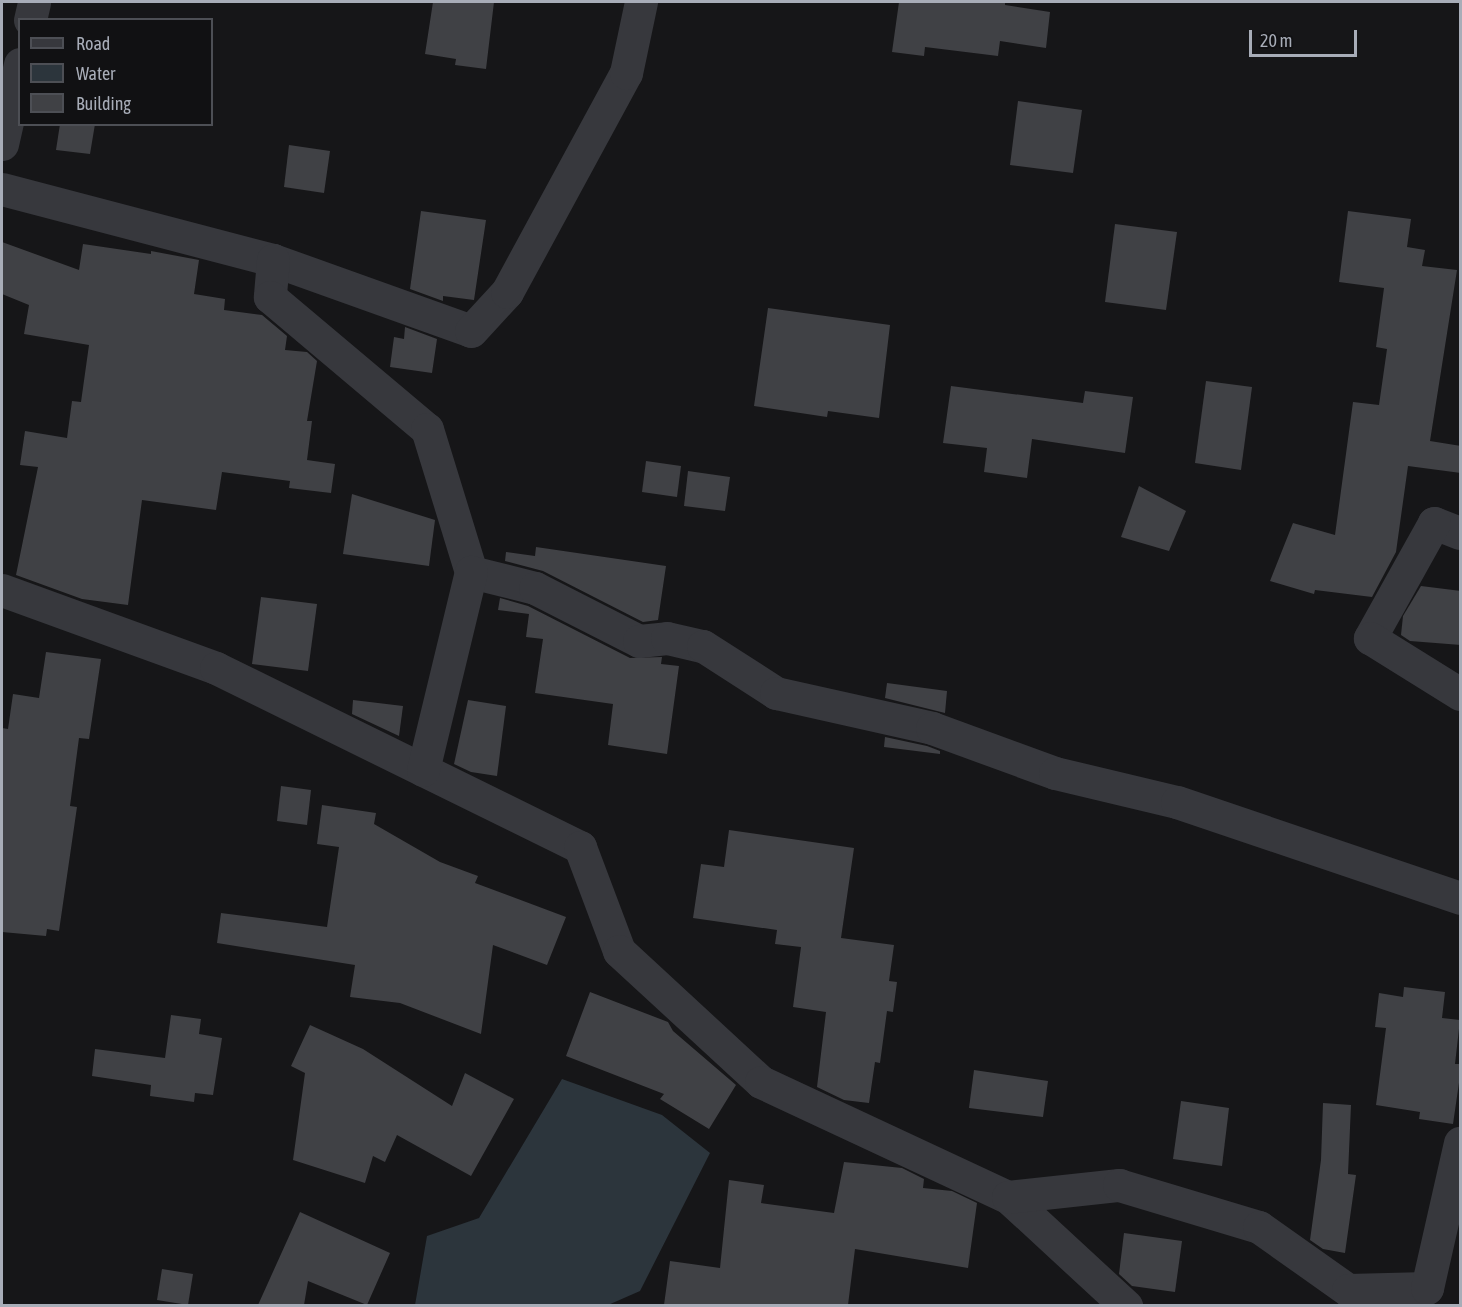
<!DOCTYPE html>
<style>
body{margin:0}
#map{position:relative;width:1462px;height:1307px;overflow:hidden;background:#161618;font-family:"Asap Condensed",sans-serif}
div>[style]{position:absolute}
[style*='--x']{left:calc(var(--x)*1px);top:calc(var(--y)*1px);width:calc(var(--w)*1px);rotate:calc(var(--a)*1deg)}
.water>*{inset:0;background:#2c353c}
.building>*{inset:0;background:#404145}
.minor>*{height:33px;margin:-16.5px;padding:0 16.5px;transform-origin:16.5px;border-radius:16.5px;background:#37383d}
span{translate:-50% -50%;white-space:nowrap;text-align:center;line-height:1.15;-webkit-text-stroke:4.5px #111113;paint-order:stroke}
.frame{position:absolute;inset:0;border:3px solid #a8adb8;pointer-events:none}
.legend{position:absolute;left:18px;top:18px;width:195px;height:108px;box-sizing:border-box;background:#111113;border:2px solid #4d4f55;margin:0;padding:8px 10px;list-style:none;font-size:18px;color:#a8adb8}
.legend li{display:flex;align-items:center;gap:12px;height:30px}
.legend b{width:30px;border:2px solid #4d4f55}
.scale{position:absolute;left:1249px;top:30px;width:108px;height:27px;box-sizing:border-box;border:3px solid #a8adb8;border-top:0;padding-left:8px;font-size:18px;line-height:21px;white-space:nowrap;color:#a8adb8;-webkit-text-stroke:4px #111113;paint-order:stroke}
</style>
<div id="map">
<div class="water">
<div style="clip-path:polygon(562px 1079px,662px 1115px,710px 1153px,640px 1291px,608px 1305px,415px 1305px,427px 1236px,479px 1218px)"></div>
</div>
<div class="building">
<div style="clip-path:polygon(433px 2px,494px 2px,486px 69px,455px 65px,456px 59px,425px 54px)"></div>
<div style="clip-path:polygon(899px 2px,1005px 2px,1005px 5px,1050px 12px,1046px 48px,1000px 41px,998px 56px,925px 47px,924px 56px,892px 52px)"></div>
<div style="clip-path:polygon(1018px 101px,1082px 110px,1073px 173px,1010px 165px)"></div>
<div style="clip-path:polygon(60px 124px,95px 124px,90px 154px,56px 150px)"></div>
<div style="clip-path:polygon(289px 145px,330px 151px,324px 193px,284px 187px)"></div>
<div style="clip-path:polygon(421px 211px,486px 220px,474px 300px,443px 296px,443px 301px,410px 289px)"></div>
<div style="clip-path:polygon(1348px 211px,1411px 219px,1407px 247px,1425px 250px,1422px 266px,1457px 270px,1430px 441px,1461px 446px,1461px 473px,1408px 466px,1396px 552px,1372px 597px,1315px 590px,1314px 594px,1270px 581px,1293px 523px,1335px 535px,1353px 402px,1379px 405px,1387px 349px,1376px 347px,1384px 288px,1339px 282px)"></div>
<div style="clip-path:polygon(1115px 224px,1177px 232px,1166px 310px,1105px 302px)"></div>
<div style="clip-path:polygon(2px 242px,79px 270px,83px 244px,151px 254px,151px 251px,199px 260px,194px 294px,225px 299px,224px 310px,262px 315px,287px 336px,285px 350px,307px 352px,317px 361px,307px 421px,312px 421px,307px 460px,335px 464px,331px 493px,289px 488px,290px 481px,222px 472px,216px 510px,142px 500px,128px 605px,82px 599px,16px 575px,38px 467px,20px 465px,25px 431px,67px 438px,72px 401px,81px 402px,89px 345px,24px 334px,29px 305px,2px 294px)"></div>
<div style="clip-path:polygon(768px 308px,890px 325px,879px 418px,828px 411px,827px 417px,754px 406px)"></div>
<div style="clip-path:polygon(405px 327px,437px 339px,432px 373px,390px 367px,394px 337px,404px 339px)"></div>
<div style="clip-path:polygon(1206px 381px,1252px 387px,1241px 470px,1195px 463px)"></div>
<div style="clip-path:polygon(951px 386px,1083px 403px,1085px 391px,1133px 397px,1125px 453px,1032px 439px,1027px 478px,984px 472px,987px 448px,943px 443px)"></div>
<div style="clip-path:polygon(646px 461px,681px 466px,677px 497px,642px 492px)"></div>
<div style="clip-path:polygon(688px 471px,730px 477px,725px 511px,684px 506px)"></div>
<div style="clip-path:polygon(1139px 486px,1186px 511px,1169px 551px,1121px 537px)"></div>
<div style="clip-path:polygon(352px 494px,435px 520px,429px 566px,343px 554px)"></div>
<div style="clip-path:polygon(536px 547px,666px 566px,658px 620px,643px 622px,543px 571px,505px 561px,506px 552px,535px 556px)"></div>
<div style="clip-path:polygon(1421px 586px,1461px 591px,1461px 645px,1410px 641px,1401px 635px,1403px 616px)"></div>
<div style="clip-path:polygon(261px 597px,317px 604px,308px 671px,252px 664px)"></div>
<div style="clip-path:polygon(500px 598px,528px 606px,630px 658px,662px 657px,661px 664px,679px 666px,667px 754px,608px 745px,613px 704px,535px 693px,543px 639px,526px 637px,529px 614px,498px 610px)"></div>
<div style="clip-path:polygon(46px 652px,101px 659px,89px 739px,79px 738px,70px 806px,77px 807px,59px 931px,47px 929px,46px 936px,2px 932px,2px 728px,8px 729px,13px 694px,39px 698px)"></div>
<div style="clip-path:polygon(887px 683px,947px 691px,945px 713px,885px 698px)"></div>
<div style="clip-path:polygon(353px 700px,403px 706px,399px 736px,352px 714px)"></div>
<div style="clip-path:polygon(468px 700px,506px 706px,497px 776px,471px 772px,454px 764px)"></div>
<div style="clip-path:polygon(885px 737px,927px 746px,940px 751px,940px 754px,884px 747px)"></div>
<div style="clip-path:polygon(281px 786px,311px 790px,307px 825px,277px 821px)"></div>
<div style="clip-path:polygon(322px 805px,376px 813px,374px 824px,440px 862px,478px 876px,475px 883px,566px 917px,547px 965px,493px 945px,481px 1034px,400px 1003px,350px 997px,355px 965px,217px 943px,221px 913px,327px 927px,339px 847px,317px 844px)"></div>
<div style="clip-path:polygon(729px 830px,854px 848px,841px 938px,894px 945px,889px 981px,897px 982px,893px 1012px,887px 1011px,880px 1063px,875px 1062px,869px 1103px,844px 1100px,817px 1087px,826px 1012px,793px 1007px,801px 947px,775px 944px,777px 930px,693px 918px,701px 864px,724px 867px)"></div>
<div style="clip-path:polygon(1404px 987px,1445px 992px,1442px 1018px,1460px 1020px,1455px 1064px,1461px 1064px,1461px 1069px,1453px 1124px,1419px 1119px,1420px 1112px,1376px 1105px,1386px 1028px,1375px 1027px,1379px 993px,1403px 997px)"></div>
<div style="clip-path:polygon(590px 992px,668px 1022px,673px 1031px,736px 1085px,709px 1129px,660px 1099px,664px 1094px,566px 1056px)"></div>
<div style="clip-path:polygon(171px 1015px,201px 1019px,199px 1034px,222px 1038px,213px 1095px,195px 1093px,194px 1102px,150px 1096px,151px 1085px,92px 1076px,95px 1049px,165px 1058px)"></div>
<div style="clip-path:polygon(310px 1025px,363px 1049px,452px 1106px,465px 1073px,514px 1099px,471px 1176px,397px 1135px,385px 1162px,373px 1156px,365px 1183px,293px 1160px,305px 1073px,291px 1066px)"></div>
<div style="clip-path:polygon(974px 1070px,1048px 1081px,1043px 1117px,969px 1108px)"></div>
<div style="clip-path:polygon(1181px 1101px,1229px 1108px,1222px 1166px,1173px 1159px)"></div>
<div style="clip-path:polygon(1323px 1103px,1351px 1105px,1348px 1174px,1356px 1175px,1345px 1253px,1323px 1249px,1310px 1240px,1321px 1160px)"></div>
<div style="clip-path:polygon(844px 1162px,902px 1168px,924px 1179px,923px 1188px,952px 1191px,977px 1203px,968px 1268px,855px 1249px,848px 1305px,664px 1305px,670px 1261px,720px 1268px,729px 1180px,764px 1185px,761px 1203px,834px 1213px)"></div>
<div style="clip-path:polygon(300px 1212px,390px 1253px,367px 1305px,308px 1281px,304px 1305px,258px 1305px)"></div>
<div style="clip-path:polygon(1124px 1233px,1182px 1241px,1175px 1292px,1132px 1286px,1119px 1274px)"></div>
<div style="clip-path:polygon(162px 1269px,193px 1274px,188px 1305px,157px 1300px)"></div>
</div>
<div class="minor">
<div style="--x:30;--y:20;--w:18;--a:-77"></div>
<div style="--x:2;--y:144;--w:82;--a:-77.3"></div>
<div style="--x:2;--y:189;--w:280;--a:14.7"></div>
<div style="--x:273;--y:260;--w:210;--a:19.7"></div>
<div style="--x:471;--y:331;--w:53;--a:-47.3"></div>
<div style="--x:507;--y:292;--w:249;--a:-61.5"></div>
<div style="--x:626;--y:73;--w:73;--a:-78.1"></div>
<div style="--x:273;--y:260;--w:37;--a:95"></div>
<div style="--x:270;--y:297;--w:205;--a:40.1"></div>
<div style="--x:427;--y:429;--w:150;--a:72.9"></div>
<div style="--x:471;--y:572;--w:66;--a:14"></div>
<div style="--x:535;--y:588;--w:117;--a:27"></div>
<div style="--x:639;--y:641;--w:28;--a:-6"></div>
<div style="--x:667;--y:638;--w:37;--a:13"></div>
<div style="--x:703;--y:646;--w:87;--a:32.8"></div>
<div style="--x:776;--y:693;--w:160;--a:12.6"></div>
<div style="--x:932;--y:728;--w:131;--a:20.1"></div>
<div style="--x:1055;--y:773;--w:125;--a:13.4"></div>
<div style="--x:1177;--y:802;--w:299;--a:18.7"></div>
<div style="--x:1460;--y:533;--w:28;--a:-159"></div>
<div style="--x:1434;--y:523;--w:132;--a:119.1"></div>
<div style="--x:1370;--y:638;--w:106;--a:31.9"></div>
<div style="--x:2;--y:590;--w:228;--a:20"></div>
<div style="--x:216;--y:668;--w:406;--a:26.2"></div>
<div style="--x:580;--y:847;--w:111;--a:69.4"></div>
<div style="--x:619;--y:951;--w:193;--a:42.7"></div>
<div style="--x:761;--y:1082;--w:272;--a:25"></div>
<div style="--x:1008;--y:1197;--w:161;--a:42.7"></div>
<div style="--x:423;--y:770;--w:204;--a:-76.4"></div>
<div style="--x:1008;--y:1197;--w:112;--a:-6.2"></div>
<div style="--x:1119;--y:1185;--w:146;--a:16.7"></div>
<div style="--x:1259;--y:1227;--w:109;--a:35.3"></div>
<div style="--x:1348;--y:1290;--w:79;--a:-1.5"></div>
<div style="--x:1427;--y:1288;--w:149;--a:-77.2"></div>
</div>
<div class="frame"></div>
<ul class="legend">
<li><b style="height:8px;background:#37383d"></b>Road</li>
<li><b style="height:16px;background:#2c353c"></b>Water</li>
<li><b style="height:16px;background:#404145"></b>Building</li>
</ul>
<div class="scale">20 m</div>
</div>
